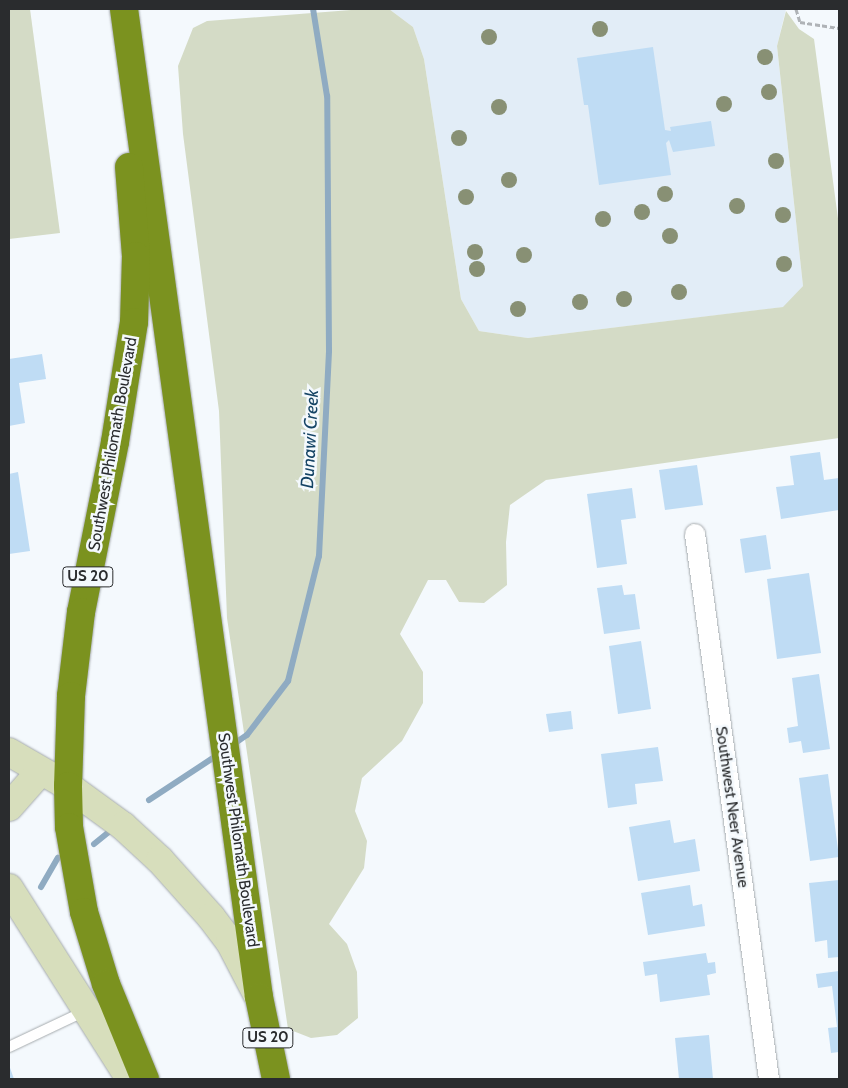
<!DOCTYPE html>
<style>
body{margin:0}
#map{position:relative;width:848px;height:1088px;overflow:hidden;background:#f4f9fd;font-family:Cabin,sans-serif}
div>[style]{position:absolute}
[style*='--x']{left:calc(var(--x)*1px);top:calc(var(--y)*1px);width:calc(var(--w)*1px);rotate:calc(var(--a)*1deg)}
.built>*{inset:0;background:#e2edf7}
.green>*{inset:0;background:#d4dbc6}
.stream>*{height:6px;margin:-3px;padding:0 3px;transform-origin:3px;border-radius:3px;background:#8fabc2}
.building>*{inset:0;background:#bfdcf4}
.path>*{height:3px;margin-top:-1.5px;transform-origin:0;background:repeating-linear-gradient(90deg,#afb3b7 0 5px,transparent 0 7.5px)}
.roads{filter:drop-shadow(0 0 1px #a6abae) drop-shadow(0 0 1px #a6abae)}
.lane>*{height:10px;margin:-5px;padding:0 5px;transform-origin:5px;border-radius:5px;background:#fff}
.street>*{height:20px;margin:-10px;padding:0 10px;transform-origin:10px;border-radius:10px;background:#fff}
.secondary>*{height:28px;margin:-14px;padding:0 14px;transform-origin:14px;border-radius:14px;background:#d7debc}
.highway>*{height:28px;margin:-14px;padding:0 14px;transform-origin:14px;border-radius:14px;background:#7b921f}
.trees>*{width:16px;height:16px;margin:-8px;border-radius:50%;background:#889074}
span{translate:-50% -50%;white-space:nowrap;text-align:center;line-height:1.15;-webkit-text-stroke:5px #f4f9fd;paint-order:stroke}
.shield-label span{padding:1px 4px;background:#f4f9fd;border:1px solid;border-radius:4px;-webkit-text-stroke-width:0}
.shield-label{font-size:15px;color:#2a2c2e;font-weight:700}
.street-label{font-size:16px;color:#2a2c2e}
.water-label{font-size:18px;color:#154465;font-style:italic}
.frame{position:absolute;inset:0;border:10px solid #2a2c2e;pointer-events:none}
</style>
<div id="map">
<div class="built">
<div style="clip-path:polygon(389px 9px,786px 9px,777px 46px,803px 286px,784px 307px,528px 338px,479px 331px,461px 299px,424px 59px,413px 27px)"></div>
</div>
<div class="green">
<div style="clip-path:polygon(9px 9px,30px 9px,60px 233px,9px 239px)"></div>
<div style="clip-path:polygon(364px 9px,389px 9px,413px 27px,424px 59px,461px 299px,479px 331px,528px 338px,783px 307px,803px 286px,777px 46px,786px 11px,799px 29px,814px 39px,839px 226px,839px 438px,546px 480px,510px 505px,506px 542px,507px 585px,484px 603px,459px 602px,446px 580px,428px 580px,400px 634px,423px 672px,423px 703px,402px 741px,362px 778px,355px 811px,367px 841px,364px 868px,329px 924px,347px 944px,357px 972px,358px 1018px,337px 1035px,311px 1038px,288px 1029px,227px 618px,219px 411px,183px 134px,178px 66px,193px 28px,207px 21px)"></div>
</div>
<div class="stream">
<div style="--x:231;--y:746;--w:19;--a:-35"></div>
<div style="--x:247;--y:735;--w:68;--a:-52.8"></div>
<div style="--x:288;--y:681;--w:129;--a:-76.1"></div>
<div style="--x:319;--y:556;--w:205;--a:-87.2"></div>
<div style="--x:329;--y:351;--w:255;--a:-90.4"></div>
<div style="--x:327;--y:96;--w:88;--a:-99.1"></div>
<div style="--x:149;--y:800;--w:84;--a:-33.3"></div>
<div style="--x:94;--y:844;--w:21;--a:-39"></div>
<div style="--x:41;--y:887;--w:34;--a:-60"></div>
</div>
<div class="building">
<div style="clip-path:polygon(653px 47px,665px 130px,671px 131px,670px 127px,711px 121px,715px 146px,673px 152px,669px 140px,666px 143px,671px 175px,599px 185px,588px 105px,584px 105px,577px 58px)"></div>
<div style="clip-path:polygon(42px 354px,46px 379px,19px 383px,25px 423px,9px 426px,9px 359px)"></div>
<div style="clip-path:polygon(820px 452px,824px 480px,839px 478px,839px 510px,781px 519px,776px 487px,794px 485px,790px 456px)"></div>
<div style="clip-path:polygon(697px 465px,703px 505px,665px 510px,659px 470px)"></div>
<div style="clip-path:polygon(18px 472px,30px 551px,9px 554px,9px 474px)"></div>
<div style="clip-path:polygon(632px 488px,636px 518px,621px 520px,627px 564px,597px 568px,587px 494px)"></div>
<div style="clip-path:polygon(766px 535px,771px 569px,745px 573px,740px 539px)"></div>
<div style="clip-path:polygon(809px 573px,821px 653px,777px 659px,767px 579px)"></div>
<div style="clip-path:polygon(622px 585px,624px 595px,635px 594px,640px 629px,604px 634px,597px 588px)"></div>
<div style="clip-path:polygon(641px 641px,651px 709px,618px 714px,609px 646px)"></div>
<div style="clip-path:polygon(819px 674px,830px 749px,803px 753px,801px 741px,789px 743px,787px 728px,798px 726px,792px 678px)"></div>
<div style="clip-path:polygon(571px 711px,573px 729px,549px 732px,546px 714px)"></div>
<div style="clip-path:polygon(658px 747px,663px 781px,635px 784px,637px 804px,608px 808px,601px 754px)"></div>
<div style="clip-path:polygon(828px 774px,839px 857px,810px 861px,799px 778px)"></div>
<div style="clip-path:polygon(670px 820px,674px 843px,695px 839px,700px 871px,638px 881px,629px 827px)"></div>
<div style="clip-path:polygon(839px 880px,839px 957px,828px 958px,827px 940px,815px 942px,809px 883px)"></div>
<div style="clip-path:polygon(690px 885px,693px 906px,702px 904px,705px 926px,648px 935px,641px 893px)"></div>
<div style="clip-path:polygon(706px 953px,708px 963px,715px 962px,716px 973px,707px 975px,710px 995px,660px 1002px,657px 974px,645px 976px,643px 962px)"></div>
<div style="clip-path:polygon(839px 971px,839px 1052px,831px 1053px,828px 1028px,837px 1027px,832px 986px,818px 988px,816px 974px)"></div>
<div style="clip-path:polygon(709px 1035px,713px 1079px,679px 1079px,675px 1038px)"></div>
<div style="clip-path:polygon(9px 1065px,14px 1079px,9px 1079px)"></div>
</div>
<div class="path">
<div style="--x:796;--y:9;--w:14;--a:73"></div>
<div style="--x:800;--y:22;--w:39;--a:9"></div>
</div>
<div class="roads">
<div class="lane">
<div style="--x:9;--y:1047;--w:84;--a:-25.3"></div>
</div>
<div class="street">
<div style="--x:695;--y:534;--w:550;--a:82.27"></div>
</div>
<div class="secondary">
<div style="--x:9;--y:752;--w:68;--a:30"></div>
<div style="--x:68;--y:786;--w:68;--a:36"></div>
<div style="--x:123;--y:826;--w:50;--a:42.6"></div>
<div style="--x:160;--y:860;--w:76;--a:48.2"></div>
<div style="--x:211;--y:917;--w:31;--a:53"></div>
<div style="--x:230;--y:942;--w:61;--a:62.6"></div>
<div style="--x:9;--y:807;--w:47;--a:-48.5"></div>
<div style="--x:9;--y:888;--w:226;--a:57.6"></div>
</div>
<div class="highway">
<div style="--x:124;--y:9;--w:997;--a:82.22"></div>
<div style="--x:259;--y:997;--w:84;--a:78.3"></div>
<div style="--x:129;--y:167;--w:89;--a:85.5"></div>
<div style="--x:136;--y:256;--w:66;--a:91.7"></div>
<div style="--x:134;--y:322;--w:121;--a:99"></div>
<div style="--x:115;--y:442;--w:173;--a:101.3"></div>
<div style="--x:81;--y:612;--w:85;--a:96.8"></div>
<div style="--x:71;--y:696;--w:90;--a:91.9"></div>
<div style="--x:68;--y:786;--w:41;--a:88.6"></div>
<div style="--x:69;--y:827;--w:86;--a:80"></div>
<div style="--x:84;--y:912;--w:75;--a:73"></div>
<div style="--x:106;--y:984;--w:103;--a:67.7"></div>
</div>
</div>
<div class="trees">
<div style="left:600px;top:29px"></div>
<div style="left:489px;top:37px"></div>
<div style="left:765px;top:57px"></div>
<div style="left:769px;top:92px"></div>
<div style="left:724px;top:104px"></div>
<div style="left:499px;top:107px"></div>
<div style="left:459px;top:138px"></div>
<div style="left:776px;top:161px"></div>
<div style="left:509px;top:180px"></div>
<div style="left:665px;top:194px"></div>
<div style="left:466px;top:197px"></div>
<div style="left:737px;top:206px"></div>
<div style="left:642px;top:212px"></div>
<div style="left:783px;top:215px"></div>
<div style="left:603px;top:219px"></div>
<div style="left:670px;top:236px"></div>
<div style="left:475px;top:252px"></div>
<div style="left:524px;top:255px"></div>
<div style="left:784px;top:264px"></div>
<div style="left:477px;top:269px"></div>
<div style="left:679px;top:292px"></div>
<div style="left:624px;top:299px"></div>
<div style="left:580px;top:302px"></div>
<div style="left:518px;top:309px"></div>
</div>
<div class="shield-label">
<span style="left:88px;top:577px">US 20</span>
<span style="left:268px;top:1038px">US 20</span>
</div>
<div class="street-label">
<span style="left:113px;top:444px;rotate:-80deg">Southwest Philomath Boulevard</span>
<span style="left:732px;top:807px;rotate:82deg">Southwest Neer Avenue</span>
<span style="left:238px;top:840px;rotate:82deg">Southwest Philomath Boulevard</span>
</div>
<div class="water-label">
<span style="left:310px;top:439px;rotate:-87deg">Dunawi Creek</span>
</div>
<div class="frame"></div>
</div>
